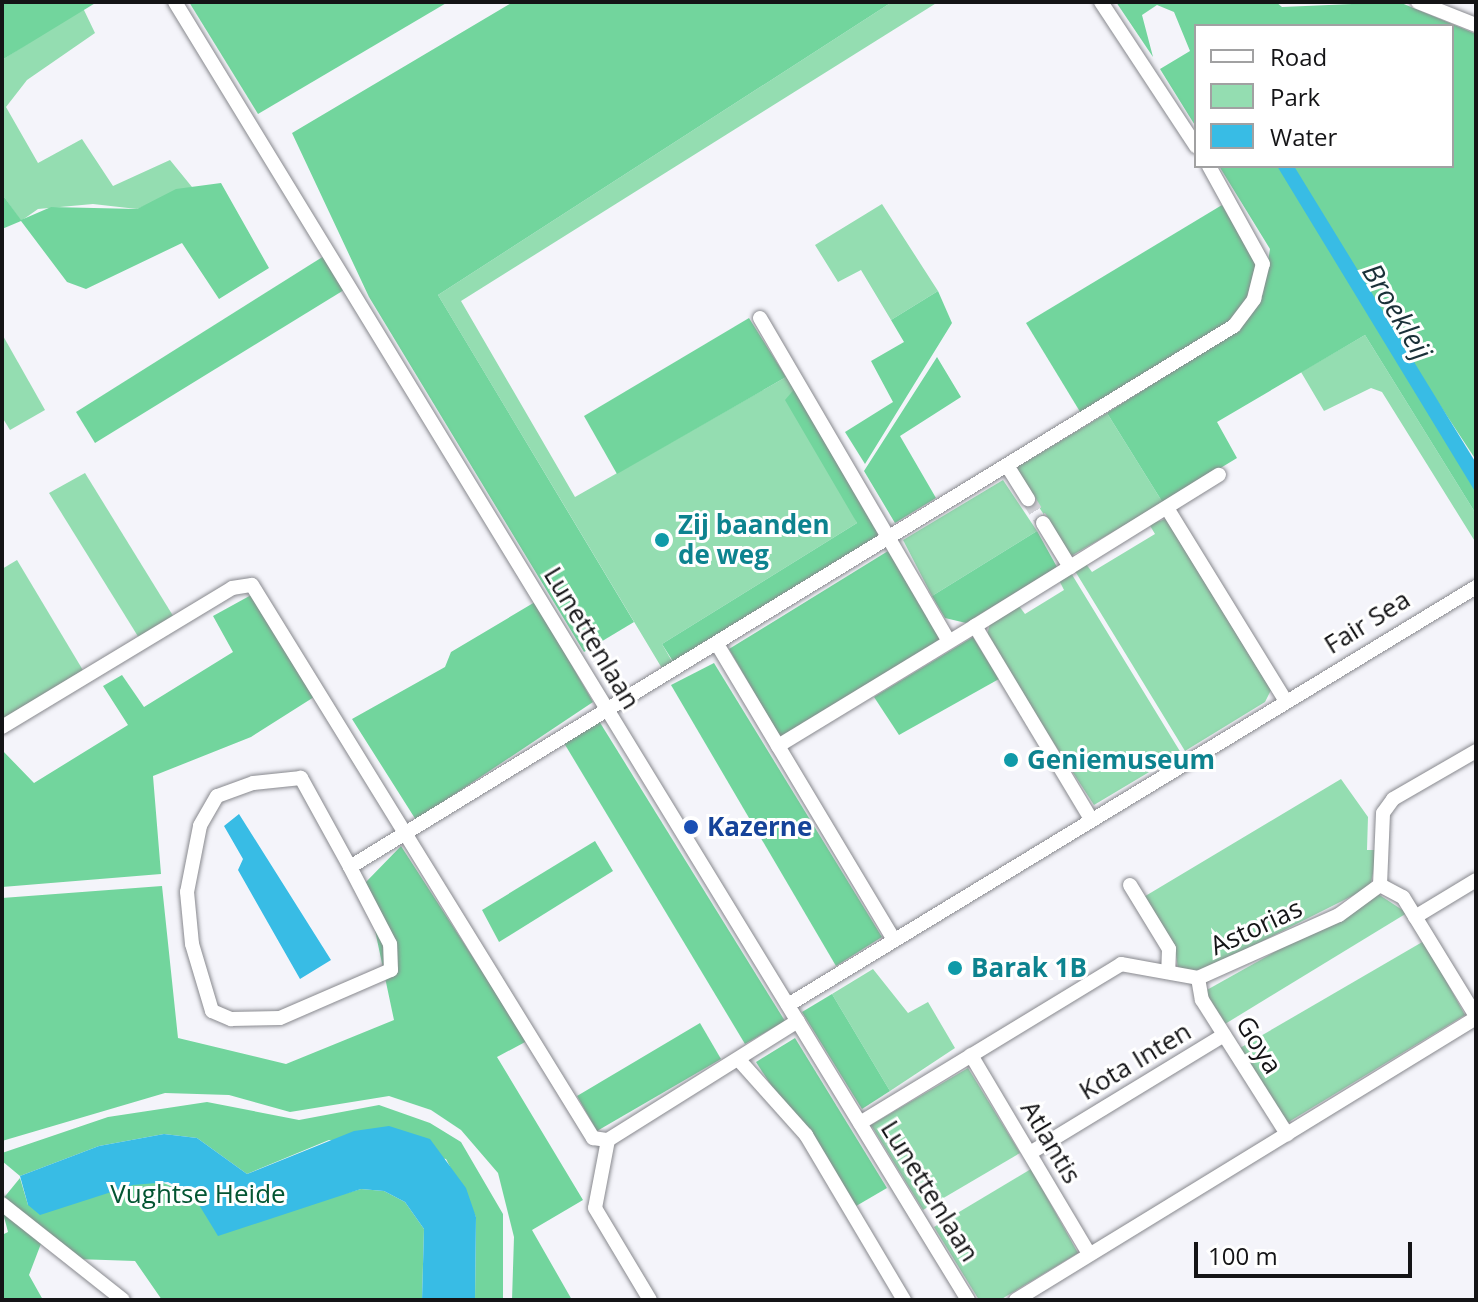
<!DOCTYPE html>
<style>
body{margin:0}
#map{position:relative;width:1478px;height:1302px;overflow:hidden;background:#f4f4fa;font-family:"Open Sans",sans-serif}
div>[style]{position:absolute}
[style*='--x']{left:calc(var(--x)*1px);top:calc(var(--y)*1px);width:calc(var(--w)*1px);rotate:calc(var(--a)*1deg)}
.green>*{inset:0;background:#94ddb1}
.forest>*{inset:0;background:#72d59d}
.water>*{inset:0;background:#38bce5}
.minor-tunnel>*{height:14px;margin-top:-7px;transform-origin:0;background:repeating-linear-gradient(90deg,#d2d2d8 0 14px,transparent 0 21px)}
.roads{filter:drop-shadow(0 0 2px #88898e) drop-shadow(0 0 2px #88898e)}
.minor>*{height:14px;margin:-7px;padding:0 7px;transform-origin:7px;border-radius:7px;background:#fff}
.dots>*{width:22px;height:22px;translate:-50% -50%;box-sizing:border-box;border:4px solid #fff;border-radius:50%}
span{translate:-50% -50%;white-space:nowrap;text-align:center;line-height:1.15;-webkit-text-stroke:6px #fff;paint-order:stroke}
.culture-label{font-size:26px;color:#0d838f;font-weight:700}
.left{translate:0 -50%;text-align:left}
.street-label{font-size:26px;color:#141416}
.transit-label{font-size:26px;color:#164399;font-weight:700}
.park-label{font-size:26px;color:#035532}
.water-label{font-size:28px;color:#1a3038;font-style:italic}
.frame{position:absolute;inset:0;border:4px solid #141416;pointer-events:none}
.legend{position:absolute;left:1194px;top:24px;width:260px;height:144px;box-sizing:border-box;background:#fff;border:2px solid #a1a1a2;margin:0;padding:10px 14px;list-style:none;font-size:24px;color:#141416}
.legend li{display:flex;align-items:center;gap:16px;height:40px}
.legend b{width:40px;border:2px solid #a1a1a2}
.scale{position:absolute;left:1194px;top:1242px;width:218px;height:36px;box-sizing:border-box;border:4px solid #141416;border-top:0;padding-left:10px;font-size:24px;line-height:28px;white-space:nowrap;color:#141416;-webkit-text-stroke:6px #fff;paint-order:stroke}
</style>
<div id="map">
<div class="green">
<div style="clip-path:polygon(892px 2px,938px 2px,461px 301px,575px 497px,786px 377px,796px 387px,857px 523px,662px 644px,673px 663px,663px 670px,438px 295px)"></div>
<div style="clip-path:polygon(83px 8px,95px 33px,27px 80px,6px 107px,38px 163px,82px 139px,113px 186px,170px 160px,192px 187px,137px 209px,93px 204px,38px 209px,21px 221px,2px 194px,2px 60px)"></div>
<div style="clip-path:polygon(882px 204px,938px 291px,891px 320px,861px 270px,838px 282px,815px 245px)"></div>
<div style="clip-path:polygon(2px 334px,45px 410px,10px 430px,2px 417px)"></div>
<div style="clip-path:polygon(1365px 335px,1476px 514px,1476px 543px,1382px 392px,1371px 388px,1324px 411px,1301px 372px)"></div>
<div style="clip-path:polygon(1107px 413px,1163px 503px,1071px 556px,1014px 469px)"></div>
<div style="clip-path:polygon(85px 473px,175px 619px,139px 638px,49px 493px)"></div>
<div style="clip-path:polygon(1003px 480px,1037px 531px,932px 596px,903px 540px)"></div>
<div style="clip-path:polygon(1166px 519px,1271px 690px,1265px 702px,1185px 751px,1075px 571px,1086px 564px,1092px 572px,1155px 534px,1149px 524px)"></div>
<div style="clip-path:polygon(17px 560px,87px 677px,2px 726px,2px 569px)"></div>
<div style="clip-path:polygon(1071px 573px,1181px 753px,1094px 805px,986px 639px,990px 623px,1019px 606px,1025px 614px,1064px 590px,1059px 580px)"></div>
<div style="clip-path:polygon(1341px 779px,1368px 817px,1367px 850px,1378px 850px,1370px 887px,1197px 974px,1178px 969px,1176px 954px,1142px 898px)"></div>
<div style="clip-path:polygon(1378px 894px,1407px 913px,1225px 1024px,1205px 991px)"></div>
<div style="clip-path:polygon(1424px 941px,1465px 1015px,1287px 1123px,1240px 1048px)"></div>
<div style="clip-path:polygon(873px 969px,908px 1013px,928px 1002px,955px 1048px,890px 1091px,832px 994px)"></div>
<div style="clip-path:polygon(968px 1068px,1020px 1153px,923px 1210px,871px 1125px)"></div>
<div style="clip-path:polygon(1031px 1169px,1078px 1253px,1000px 1300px,979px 1300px,934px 1227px)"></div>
</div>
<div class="forest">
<div style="clip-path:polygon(2px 2px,97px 2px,2px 60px)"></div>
<div style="clip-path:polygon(189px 2px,448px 2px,258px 114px)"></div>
<div style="clip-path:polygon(513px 2px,892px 2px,438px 295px,634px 622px,584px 652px,369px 297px,292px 133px)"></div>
<div style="clip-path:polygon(1116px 2px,1276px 2px,1282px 7px,1399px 2px,1476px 34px,1476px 460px,1326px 232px,1476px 480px,1476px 514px,1365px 335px,1217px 422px,1237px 458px,1163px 503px,1107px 413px,1235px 332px,1263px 294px,1270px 249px,1219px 166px,1452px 166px,1452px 26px,1196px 26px,1196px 127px,1160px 69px,1190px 51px,1174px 12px,1157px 5px,1142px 15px,1153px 57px)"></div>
<div style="clip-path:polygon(221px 183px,269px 268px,219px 299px,182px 243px,86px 289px,67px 282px,21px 221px,2px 229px,2px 194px,21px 220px,51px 207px,137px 209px,176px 189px)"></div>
<div style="clip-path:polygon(1222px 205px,1256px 264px,1244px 308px,1228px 325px,1082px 415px,1026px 323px)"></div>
<div style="clip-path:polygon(324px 256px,344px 290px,95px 443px,76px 412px)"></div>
<div style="clip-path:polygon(938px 291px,952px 323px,865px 464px,845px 432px,893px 402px,871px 361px,904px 342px,891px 320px)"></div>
<div style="clip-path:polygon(749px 318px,786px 377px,617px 474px,584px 416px)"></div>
<div style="clip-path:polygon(937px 357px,961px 397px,900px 436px,936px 498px,895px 523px,864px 471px)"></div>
<div style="clip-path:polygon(796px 387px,885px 533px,674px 663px,662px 644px,857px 523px,785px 400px)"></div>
<div style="clip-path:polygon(1037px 531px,1057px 567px,966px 623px,945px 618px,932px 596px)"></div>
<div style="clip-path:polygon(888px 551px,941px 640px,781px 739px,729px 649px)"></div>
<div style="clip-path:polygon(253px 594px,314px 697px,251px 737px,153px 776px,161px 874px,2px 887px,2px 750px,34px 783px,128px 725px,103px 686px,122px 675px,144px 707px,233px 652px,213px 616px)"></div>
<div style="clip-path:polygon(535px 602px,593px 702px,416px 820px,352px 719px,445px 667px,451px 652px)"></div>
<div style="clip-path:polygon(973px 637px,999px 679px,899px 735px,874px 697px)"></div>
<div style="clip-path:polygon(714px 663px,882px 937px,836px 966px,671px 685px)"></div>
<div style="clip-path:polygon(599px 721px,785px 1021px,745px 1044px,564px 743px)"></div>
<div style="clip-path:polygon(595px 841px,613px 871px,499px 942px,482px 910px)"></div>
<div style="clip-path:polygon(401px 846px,527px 1041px,497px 1057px,583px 1200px,532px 1230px,572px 1300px,512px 1300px,514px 1237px,498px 1173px,461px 1130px,431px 1110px,389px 1096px,290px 1112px,229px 1095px,165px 1093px,2px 1141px,2px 898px,162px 886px,178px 1038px,286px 1064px,394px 1020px,365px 883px)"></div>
<div style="clip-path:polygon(832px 994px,890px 1091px,862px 1109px,802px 1012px)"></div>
<div style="clip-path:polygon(700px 1023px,721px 1059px,597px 1131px,577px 1096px)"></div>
<div style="clip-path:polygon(795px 1038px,887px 1188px,851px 1209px,756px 1062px)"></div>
<div style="clip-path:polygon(207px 1102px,299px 1120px,379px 1105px,430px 1123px,461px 1142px,503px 1214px,503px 1300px,475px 1300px,476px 1217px,446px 1159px,329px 1140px,247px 1174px,197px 1138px,164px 1134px,99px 1146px,20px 1176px,2px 1161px,2px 1153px,108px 1117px)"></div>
<div style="clip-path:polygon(20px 1178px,28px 1205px,156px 1180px,193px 1195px,329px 1198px,361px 1189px,384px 1191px,405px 1202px,424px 1229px,422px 1300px,162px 1300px,135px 1261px,76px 1259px,2px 1200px)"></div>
<div style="clip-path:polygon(2px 1209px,42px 1241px,29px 1275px,43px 1300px,2px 1300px,2px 1235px,8px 1232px)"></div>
</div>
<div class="water">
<div style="clip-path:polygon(1277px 166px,1294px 166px,1476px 463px,1476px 493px)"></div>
<div style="clip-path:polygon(239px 814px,331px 960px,300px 979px,238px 870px,243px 859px,224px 826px)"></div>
<div style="clip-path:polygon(389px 1126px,430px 1139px,466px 1188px,476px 1217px,475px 1300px,422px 1300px,424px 1229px,405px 1202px,384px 1191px,361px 1189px,218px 1236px,193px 1195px,168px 1182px,133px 1185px,40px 1215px,28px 1205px,20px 1176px,99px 1146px,164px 1134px,197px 1138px,247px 1174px,354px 1131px)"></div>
</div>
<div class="minor-tunnel">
<div style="--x:1028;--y:499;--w:28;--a:58"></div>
</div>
<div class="roads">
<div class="minor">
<div style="--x:175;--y:2;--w:1521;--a:58.58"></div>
<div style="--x:1101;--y:2;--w:173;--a:56.6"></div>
<div style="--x:1418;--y:2;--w:62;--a:21.6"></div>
<div style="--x:760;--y:318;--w:374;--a:59.7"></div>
<div style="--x:1008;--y:467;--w:38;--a:58"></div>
<div style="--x:1167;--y:508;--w:225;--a:58.4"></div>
<div style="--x:1043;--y:523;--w:52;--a:58.5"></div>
<div style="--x:975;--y:626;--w:287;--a:-31.8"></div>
<div style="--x:717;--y:644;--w:345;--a:59.1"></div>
<div style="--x:2;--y:727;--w:269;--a:-31.1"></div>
<div style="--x:232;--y:588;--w:20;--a:-9"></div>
<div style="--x:252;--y:585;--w:650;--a:58.34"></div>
<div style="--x:593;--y:1138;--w:15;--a:8"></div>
<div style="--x:608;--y:1140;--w:224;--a:-32.1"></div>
<div style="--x:778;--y:746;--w:231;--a:-31.3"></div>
<div style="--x:975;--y:626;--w:225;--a:59"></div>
<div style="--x:350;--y:867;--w:102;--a:-118.8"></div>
<div style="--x:301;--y:778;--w:48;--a:174.1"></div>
<div style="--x:253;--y:783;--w:38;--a:160"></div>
<div style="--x:217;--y:796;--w:34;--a:120"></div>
<div style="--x:200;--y:826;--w:67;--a:101.1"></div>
<div style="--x:187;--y:892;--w:52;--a:84.5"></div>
<div style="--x:192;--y:944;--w:70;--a:73.4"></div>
<div style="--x:212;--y:1011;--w:21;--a:23"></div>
<div style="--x:231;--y:1019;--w:49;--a:-1.2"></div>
<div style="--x:280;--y:1018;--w:121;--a:-23.4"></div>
<div style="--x:391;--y:970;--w:26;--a:-92"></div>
<div style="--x:390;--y:944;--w:87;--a:-117.5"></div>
<div style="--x:350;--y:867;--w:1036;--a:-31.47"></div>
<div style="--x:1234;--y:326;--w:34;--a:-53"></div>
<div style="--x:1254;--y:299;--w:36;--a:-76"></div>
<div style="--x:1263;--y:264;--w:112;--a:-118.9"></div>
<div style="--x:1130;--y:885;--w:75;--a:58.6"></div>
<div style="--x:1169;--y:949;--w:23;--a:92"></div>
<div style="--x:1380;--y:885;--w:26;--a:28"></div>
<div style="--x:1403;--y:897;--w:140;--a:58.5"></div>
<div style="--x:1415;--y:917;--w:71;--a:-31.2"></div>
<div style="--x:1198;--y:978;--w:22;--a:80"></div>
<div style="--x:1202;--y:1000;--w:159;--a:57.6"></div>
<div style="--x:788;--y:1005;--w:805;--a:-31.28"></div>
<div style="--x:971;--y:1055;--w:231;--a:59.3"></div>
<div style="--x:739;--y:1060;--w:101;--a:48.2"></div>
<div style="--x:806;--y:1135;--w:192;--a:59.3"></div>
<div style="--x:860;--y:1123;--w:306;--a:-31.3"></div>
<div style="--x:1121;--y:964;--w:78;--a:10.3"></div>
<div style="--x:1198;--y:978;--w:154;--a:-24.1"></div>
<div style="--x:1339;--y:915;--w:51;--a:-36.2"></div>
<div style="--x:1380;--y:885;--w:72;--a:-87.6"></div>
<div style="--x:1383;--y:813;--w:17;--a:-54"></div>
<div style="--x:1393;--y:799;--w:96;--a:-30"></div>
<div style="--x:608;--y:1140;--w:69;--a:100.8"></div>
<div style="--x:595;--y:1208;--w:107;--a:59.1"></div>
<div style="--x:1030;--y:1153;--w:227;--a:-31.3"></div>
<div style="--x:2;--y:1204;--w:154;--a:38.4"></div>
<div style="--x:1016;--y:1300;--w:540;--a:-31.51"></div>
</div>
</div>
<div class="dots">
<div style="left:662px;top:540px;background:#0f9aa8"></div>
<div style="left:1011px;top:760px;background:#0f9aa8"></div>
<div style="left:691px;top:827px;background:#1a4fb4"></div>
<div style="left:955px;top:968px;background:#0f9aa8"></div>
</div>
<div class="culture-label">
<span class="left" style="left:678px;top:540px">Zij baanden<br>de weg</span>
<span class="left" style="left:1027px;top:760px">Geniemuseum</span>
<span class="left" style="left:971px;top:968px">Barak 1B</span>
</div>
<div class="street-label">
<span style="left:1367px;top:622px;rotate:-32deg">Fair Sea</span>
<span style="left:592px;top:638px;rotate:59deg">Lunettenlaan</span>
<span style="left:1256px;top:927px;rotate:-25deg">Astorias</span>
<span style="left:1259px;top:1045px;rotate:58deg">Goya</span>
<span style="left:1135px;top:1061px;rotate:-31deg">Kota Inten</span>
<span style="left:1051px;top:1142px;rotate:59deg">Atlantis</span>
<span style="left:930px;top:1191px;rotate:58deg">Lunettenlaan</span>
</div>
<div class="transit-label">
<span class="left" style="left:707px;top:827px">Kazerne</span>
</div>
<div class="park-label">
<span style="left:198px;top:1194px">Vughtse Heide</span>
</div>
<div class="water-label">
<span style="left:1398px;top:311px;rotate:59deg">Broekleij</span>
</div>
<div class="frame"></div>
<ul class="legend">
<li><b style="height:10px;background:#fff"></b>Road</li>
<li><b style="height:22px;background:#94ddb1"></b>Park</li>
<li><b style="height:22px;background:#38bce5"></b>Water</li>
</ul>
<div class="scale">100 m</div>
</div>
